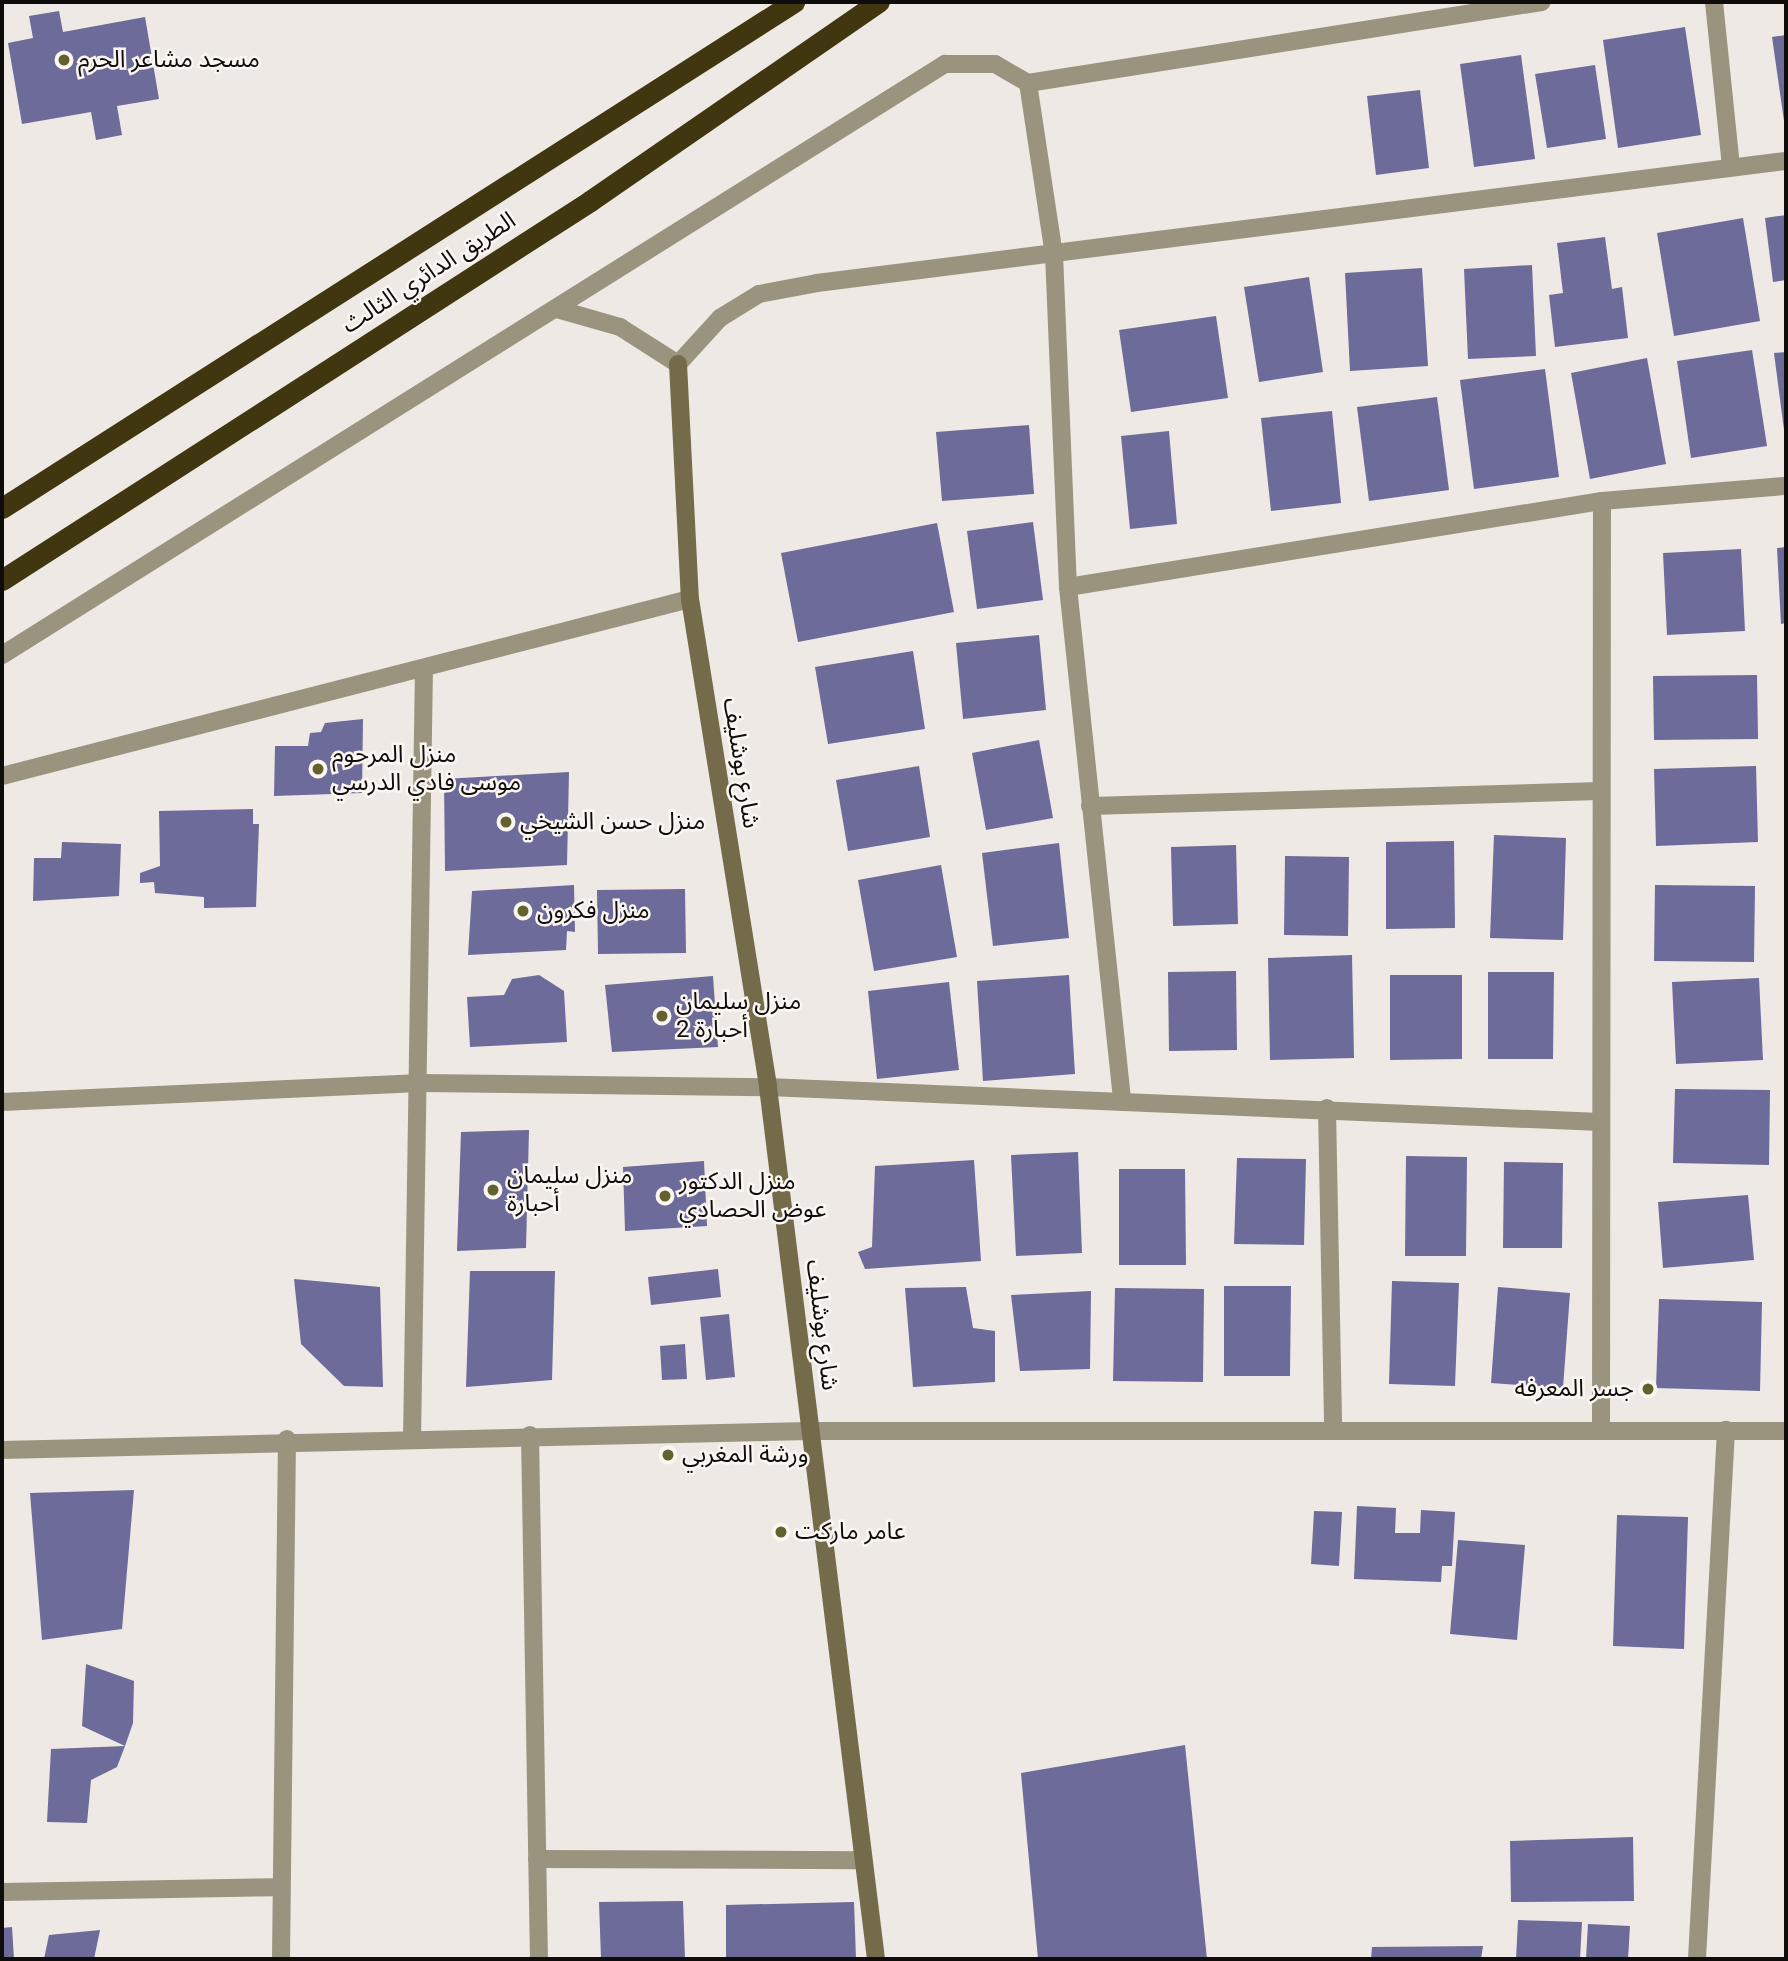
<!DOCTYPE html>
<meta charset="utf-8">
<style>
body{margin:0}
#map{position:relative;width:1788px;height:1961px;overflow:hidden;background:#eee9e4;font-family:Roboto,"Noto Sans Arabic",sans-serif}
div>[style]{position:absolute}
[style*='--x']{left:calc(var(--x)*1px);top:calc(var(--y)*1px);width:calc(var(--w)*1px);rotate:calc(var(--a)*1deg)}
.building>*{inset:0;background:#6c6b99}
.street>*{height:18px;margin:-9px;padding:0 9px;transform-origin:9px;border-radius:9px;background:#9a947e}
.secondary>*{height:18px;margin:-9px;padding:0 9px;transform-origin:9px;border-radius:9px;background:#746b4a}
.highway>*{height:21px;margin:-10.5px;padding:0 10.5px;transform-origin:10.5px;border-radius:10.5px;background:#40360f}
.dots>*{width:19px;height:19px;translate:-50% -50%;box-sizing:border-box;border:4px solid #fbf6f1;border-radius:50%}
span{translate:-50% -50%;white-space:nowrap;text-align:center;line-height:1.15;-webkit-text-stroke:5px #fbf6f1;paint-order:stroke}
.poi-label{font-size:24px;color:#0f0d0b}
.left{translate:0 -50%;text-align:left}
.right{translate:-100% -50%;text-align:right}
.street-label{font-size:24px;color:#0f0d0b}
.frame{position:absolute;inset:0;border:4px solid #0f0d0b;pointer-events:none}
</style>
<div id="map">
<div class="building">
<div style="clip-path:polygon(59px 11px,63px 32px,145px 17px,159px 99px,117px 106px,122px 135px,96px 140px,91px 112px,22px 124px,8px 43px,33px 38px,29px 16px)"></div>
<div style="clip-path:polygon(1685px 27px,1701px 135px,1618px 148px,1603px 40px)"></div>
<div style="clip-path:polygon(1786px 35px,1786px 128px,1785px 128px,1772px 37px)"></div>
<div style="clip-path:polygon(1521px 55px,1535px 159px,1474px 167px,1460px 64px)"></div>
<div style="clip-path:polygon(1595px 65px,1606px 139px,1547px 148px,1535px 74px)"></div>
<div style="clip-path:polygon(1420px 90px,1429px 168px,1376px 175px,1367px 96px)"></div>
<div style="clip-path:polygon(1786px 215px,1786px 280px,1773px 282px,1765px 218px)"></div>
<div style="clip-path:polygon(1743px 218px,1760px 321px,1674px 336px,1657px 233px)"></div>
<div style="clip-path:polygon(1605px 237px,1612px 289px,1622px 287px,1628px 338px,1555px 347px,1549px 295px,1563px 293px,1557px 243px)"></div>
<div style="clip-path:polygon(1532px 265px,1536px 356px,1468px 359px,1464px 269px)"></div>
<div style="clip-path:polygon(1422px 268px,1428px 366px,1350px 371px,1345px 273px)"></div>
<div style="clip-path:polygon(1309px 277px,1323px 372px,1259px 382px,1244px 287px)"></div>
<div style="clip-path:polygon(1216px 316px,1228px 398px,1131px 412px,1119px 330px)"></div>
<div style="clip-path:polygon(1752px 350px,1767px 446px,1691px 458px,1677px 361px)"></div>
<div style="clip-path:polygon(1786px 352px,1786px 429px,1784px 430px,1774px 353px)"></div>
<div style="clip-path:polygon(1647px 358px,1666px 464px,1590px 479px,1571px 373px)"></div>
<div style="clip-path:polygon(1545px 369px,1559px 477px,1474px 489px,1460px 380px)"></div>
<div style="clip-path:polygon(1437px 397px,1449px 490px,1369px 501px,1357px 407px)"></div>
<div style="clip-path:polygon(1332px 411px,1341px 503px,1271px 511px,1261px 418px)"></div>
<div style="clip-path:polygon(1029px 425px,1034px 494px,942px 501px,936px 432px)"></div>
<div style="clip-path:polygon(1169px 431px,1177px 524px,1130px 529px,1121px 436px)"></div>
<div style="clip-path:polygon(1033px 522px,1043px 600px,977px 609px,967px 531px)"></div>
<div style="clip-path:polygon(937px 523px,954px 612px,798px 642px,781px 553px)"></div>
<div style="clip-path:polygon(1786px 547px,1786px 623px,1781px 624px,1777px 548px)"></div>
<div style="clip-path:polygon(1741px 549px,1745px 631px,1667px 635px,1663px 553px)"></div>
<div style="clip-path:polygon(1039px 635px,1046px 710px,963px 719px,956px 643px)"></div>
<div style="clip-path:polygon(913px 651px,925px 729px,828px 744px,815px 667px)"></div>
<div style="clip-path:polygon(1757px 675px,1758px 739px,1654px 740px,1653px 676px)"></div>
<div style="clip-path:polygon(363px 719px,362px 793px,274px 796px,275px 746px,308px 746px,310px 733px,321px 732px,325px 723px)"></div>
<div style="clip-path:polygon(1039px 740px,1053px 818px,986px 830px,972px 753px)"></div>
<div style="clip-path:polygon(919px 766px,930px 837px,848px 851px,836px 780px)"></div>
<div style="clip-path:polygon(1756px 766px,1758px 842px,1656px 846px,1654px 769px)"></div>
<div style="clip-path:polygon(569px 772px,567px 865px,445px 871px,444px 779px)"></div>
<div style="clip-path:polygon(253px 809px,253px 824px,259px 824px,256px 907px,204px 908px,204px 897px,155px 893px,154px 882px,140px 883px,140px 873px,160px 866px,159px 811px)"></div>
<div style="clip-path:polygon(1494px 835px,1566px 838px,1563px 940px,1490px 938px)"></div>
<div style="clip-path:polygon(1454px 841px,1455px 928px,1386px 929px,1386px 842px)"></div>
<div style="clip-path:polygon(62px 842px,121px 844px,119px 896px,33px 901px,34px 858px,61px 858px)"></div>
<div style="clip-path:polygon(1059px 843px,1069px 938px,993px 946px,982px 853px)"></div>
<div style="clip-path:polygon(1236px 845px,1238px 924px,1173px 926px,1171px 847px)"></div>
<div style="clip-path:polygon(1285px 856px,1349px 857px,1348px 936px,1284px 935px)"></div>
<div style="clip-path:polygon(941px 865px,957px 957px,874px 971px,858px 880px)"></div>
<div style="clip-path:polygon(574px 885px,575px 932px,567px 931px,566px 950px,468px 955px,472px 891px)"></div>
<div style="clip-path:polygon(1655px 885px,1755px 886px,1754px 962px,1654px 961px)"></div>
<div style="clip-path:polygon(685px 889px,686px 953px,598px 954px,597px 890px)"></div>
<div style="clip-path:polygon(1352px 955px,1354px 1058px,1270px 1060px,1268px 958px)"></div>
<div style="clip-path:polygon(1236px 971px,1237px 1050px,1169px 1051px,1168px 972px)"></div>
<div style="clip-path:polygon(1488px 972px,1554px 972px,1553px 1059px,1488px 1059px)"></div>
<div style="clip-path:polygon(539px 975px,564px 991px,567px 1042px,470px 1047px,467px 997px,504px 995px,512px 979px)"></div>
<div style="clip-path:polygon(1069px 975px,1075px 1074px,983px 1081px,977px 981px)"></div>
<div style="clip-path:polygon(1390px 975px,1462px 975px,1462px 1059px,1390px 1060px)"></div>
<div style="clip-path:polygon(713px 976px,718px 1047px,612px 1052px,605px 985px)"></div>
<div style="clip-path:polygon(1759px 978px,1763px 1060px,1676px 1064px,1672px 982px)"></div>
<div style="clip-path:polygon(949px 982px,959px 1070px,877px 1079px,868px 991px)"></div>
<div style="clip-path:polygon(1675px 1089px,1770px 1090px,1769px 1165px,1673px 1163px)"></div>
<div style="clip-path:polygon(529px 1130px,526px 1248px,457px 1251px,461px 1132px)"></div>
<div style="clip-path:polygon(1078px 1152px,1082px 1253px,1016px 1256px,1011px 1155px)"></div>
<div style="clip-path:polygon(1406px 1156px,1467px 1157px,1466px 1256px,1405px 1256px)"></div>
<div style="clip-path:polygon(1237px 1158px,1306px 1159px,1304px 1245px,1234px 1244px)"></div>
<div style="clip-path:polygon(974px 1160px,981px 1261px,865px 1269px,858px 1252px,872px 1247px,875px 1166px)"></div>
<div style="clip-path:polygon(704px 1161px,707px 1226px,625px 1231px,623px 1167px)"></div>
<div style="clip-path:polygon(1504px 1162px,1563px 1163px,1562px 1248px,1503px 1248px)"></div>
<div style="clip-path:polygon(1119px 1169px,1185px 1169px,1186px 1265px,1119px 1265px)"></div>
<div style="clip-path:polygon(1748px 1195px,1754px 1260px,1663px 1268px,1658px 1202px)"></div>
<div style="clip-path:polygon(718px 1269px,721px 1297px,651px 1305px,648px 1277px)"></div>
<div style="clip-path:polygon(470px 1271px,555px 1271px,552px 1380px,466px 1387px)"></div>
<div style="clip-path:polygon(294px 1279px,380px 1287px,383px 1387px,344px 1386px,301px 1344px)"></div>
<div style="clip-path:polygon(1392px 1281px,1459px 1283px,1455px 1386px,1389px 1384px)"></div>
<div style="clip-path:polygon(1224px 1286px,1291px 1286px,1290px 1376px,1224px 1376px)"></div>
<div style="clip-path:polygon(966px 1287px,973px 1328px,995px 1331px,995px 1382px,913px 1387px,905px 1288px)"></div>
<div style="clip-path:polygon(1498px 1287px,1570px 1293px,1563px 1388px,1491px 1383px)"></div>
<div style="clip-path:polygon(1115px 1288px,1204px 1289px,1203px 1382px,1113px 1381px)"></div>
<div style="clip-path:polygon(1091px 1291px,1090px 1369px,1020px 1371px,1011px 1295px)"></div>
<div style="clip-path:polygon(1659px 1299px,1762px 1302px,1760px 1391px,1656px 1388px)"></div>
<div style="clip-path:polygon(729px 1314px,735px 1377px,706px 1380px,700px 1317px)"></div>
<div style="clip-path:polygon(685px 1344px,687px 1379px,662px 1380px,660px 1346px)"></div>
<div style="clip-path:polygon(134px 1490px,122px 1629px,42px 1640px,30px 1493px)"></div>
<div style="clip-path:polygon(1357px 1506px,1396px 1508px,1395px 1533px,1420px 1533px,1421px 1510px,1455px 1512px,1452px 1566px,1442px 1566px,1441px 1582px,1354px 1579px)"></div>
<div style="clip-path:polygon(1314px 1511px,1342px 1512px,1339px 1566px,1311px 1564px)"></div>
<div style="clip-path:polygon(1617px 1515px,1688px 1517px,1684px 1649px,1613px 1646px)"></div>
<div style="clip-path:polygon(1458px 1540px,1525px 1545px,1517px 1640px,1450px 1634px)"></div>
<div style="clip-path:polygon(86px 1664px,134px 1681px,133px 1723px,125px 1746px,117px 1767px,91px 1780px,87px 1823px,47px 1822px,51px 1749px,125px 1746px,82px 1726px)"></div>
<div style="clip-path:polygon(1185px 1745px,1207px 1959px,1038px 1959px,1021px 1773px)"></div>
<div style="clip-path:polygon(1633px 1837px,1634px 1901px,1511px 1902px,1510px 1841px)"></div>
<div style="clip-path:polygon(683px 1901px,685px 1959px,601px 1959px,599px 1902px)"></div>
<div style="clip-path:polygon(854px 1902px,856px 1959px,726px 1959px,726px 1905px)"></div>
<div style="clip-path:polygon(1518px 1920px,1582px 1922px,1580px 1959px,1516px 1959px)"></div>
<div style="clip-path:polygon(1588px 1924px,1630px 1926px,1628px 1959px,1586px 1959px)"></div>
<div style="clip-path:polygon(12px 1927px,14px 1959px,2px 1959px,2px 1928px)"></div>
<div style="clip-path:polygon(100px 1930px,94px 1959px,44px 1959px,49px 1935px)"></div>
<div style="clip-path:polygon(1483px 1946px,1481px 1959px,1371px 1959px,1372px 1947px)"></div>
</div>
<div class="street">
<div style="--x:1714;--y:2;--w:165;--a:84.1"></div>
<div style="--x:1028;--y:83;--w:520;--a:-8.96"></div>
<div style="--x:557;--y:309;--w:66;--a:15.9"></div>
<div style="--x:620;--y:327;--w:69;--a:32.5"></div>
<div style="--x:678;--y:364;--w:62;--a:-47.6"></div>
<div style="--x:720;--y:318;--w:46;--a:-31.6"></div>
<div style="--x:759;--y:294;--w:59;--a:-10.7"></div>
<div style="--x:817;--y:283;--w:977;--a:-7.18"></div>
<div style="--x:1068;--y:587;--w:541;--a:-9.15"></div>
<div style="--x:1602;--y:501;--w:185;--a:-4.7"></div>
<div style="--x:2;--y:655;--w:1113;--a:-32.08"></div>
<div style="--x:945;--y:64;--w:50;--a:0"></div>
<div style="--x:995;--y:64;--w:38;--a:30"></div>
<div style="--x:1028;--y:83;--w:173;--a:81.4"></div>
<div style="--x:1054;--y:254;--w:333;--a:87.6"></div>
<div style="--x:1068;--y:587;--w:515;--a:83.98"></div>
<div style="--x:2;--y:776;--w:710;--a:-14.43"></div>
<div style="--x:1090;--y:806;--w:510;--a:-1.68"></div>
<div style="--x:2;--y:1102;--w:419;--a:-2.6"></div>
<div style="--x:421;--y:1083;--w:347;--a:0.7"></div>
<div style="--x:768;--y:1087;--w:833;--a:2.41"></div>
<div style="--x:1327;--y:1108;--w:322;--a:88.9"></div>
<div style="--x:1601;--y:1430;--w:929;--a:-89.94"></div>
<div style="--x:530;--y:1435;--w:524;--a:89.02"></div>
<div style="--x:412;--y:1440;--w:771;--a:-89.11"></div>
<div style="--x:2;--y:1450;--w:809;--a:-1.35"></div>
<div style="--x:811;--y:1431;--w:975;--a:0"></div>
<div style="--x:537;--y:1859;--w:325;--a:0.2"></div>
<div style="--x:2;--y:1892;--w:277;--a:-1"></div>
<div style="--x:281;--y:1959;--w:520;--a:-89.34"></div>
<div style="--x:1697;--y:1959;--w:530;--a:-86.86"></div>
</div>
<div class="secondary">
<div style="--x:678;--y:364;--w:235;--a:87.1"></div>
<div style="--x:690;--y:599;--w:494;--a:80.9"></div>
<div style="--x:768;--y:1087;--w:879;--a:82.94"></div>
</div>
<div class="highway">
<div style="--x:2;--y:508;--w:940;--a:-32.57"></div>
<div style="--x:2;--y:580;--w:700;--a:-32.8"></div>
<div style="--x:590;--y:201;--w:351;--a:-34.6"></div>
</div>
<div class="dots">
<div style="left:64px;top:60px;background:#63622f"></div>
<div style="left:318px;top:769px;background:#63622f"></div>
<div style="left:506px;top:822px;background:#63622f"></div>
<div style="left:523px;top:911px;background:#63622f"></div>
<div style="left:662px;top:1016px;background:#63622f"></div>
<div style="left:493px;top:1190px;background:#63622f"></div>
<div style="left:665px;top:1196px;background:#63622f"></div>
<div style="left:1648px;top:1389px;background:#63622f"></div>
<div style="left:668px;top:1455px;background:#63622f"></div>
<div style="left:781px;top:1532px;background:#63622f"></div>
</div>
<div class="poi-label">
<span class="left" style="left:78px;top:60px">مسجد مشاعر الحرم</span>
<span class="left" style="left:332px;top:769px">منزل المرحوم<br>موسى فادي الدرسي</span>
<span class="left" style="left:520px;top:822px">منزل حسن الشيخي</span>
<span class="left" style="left:537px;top:911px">منزل فكرون</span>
<span class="left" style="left:676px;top:1016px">منزل سليمان<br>أحبارة 2</span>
<span class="left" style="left:507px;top:1190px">منزل سليمان<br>أحبارة</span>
<span class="left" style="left:679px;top:1196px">منزل الدكتور<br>عوض الحصادي</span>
<span class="right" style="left:1634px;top:1389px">جسر المعرفه</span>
<span class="left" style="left:682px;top:1455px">ورشة المغربي</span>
<span class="left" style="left:795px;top:1532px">عامر ماركت</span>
</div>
<div class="street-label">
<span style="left:429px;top:273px;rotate:-33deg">الطريق الدائري الثالث</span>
<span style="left:741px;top:763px;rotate:81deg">شارع بوشليف</span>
<span style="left:822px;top:1325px;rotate:83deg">شارع بوشليف</span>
</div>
<div class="frame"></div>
</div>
